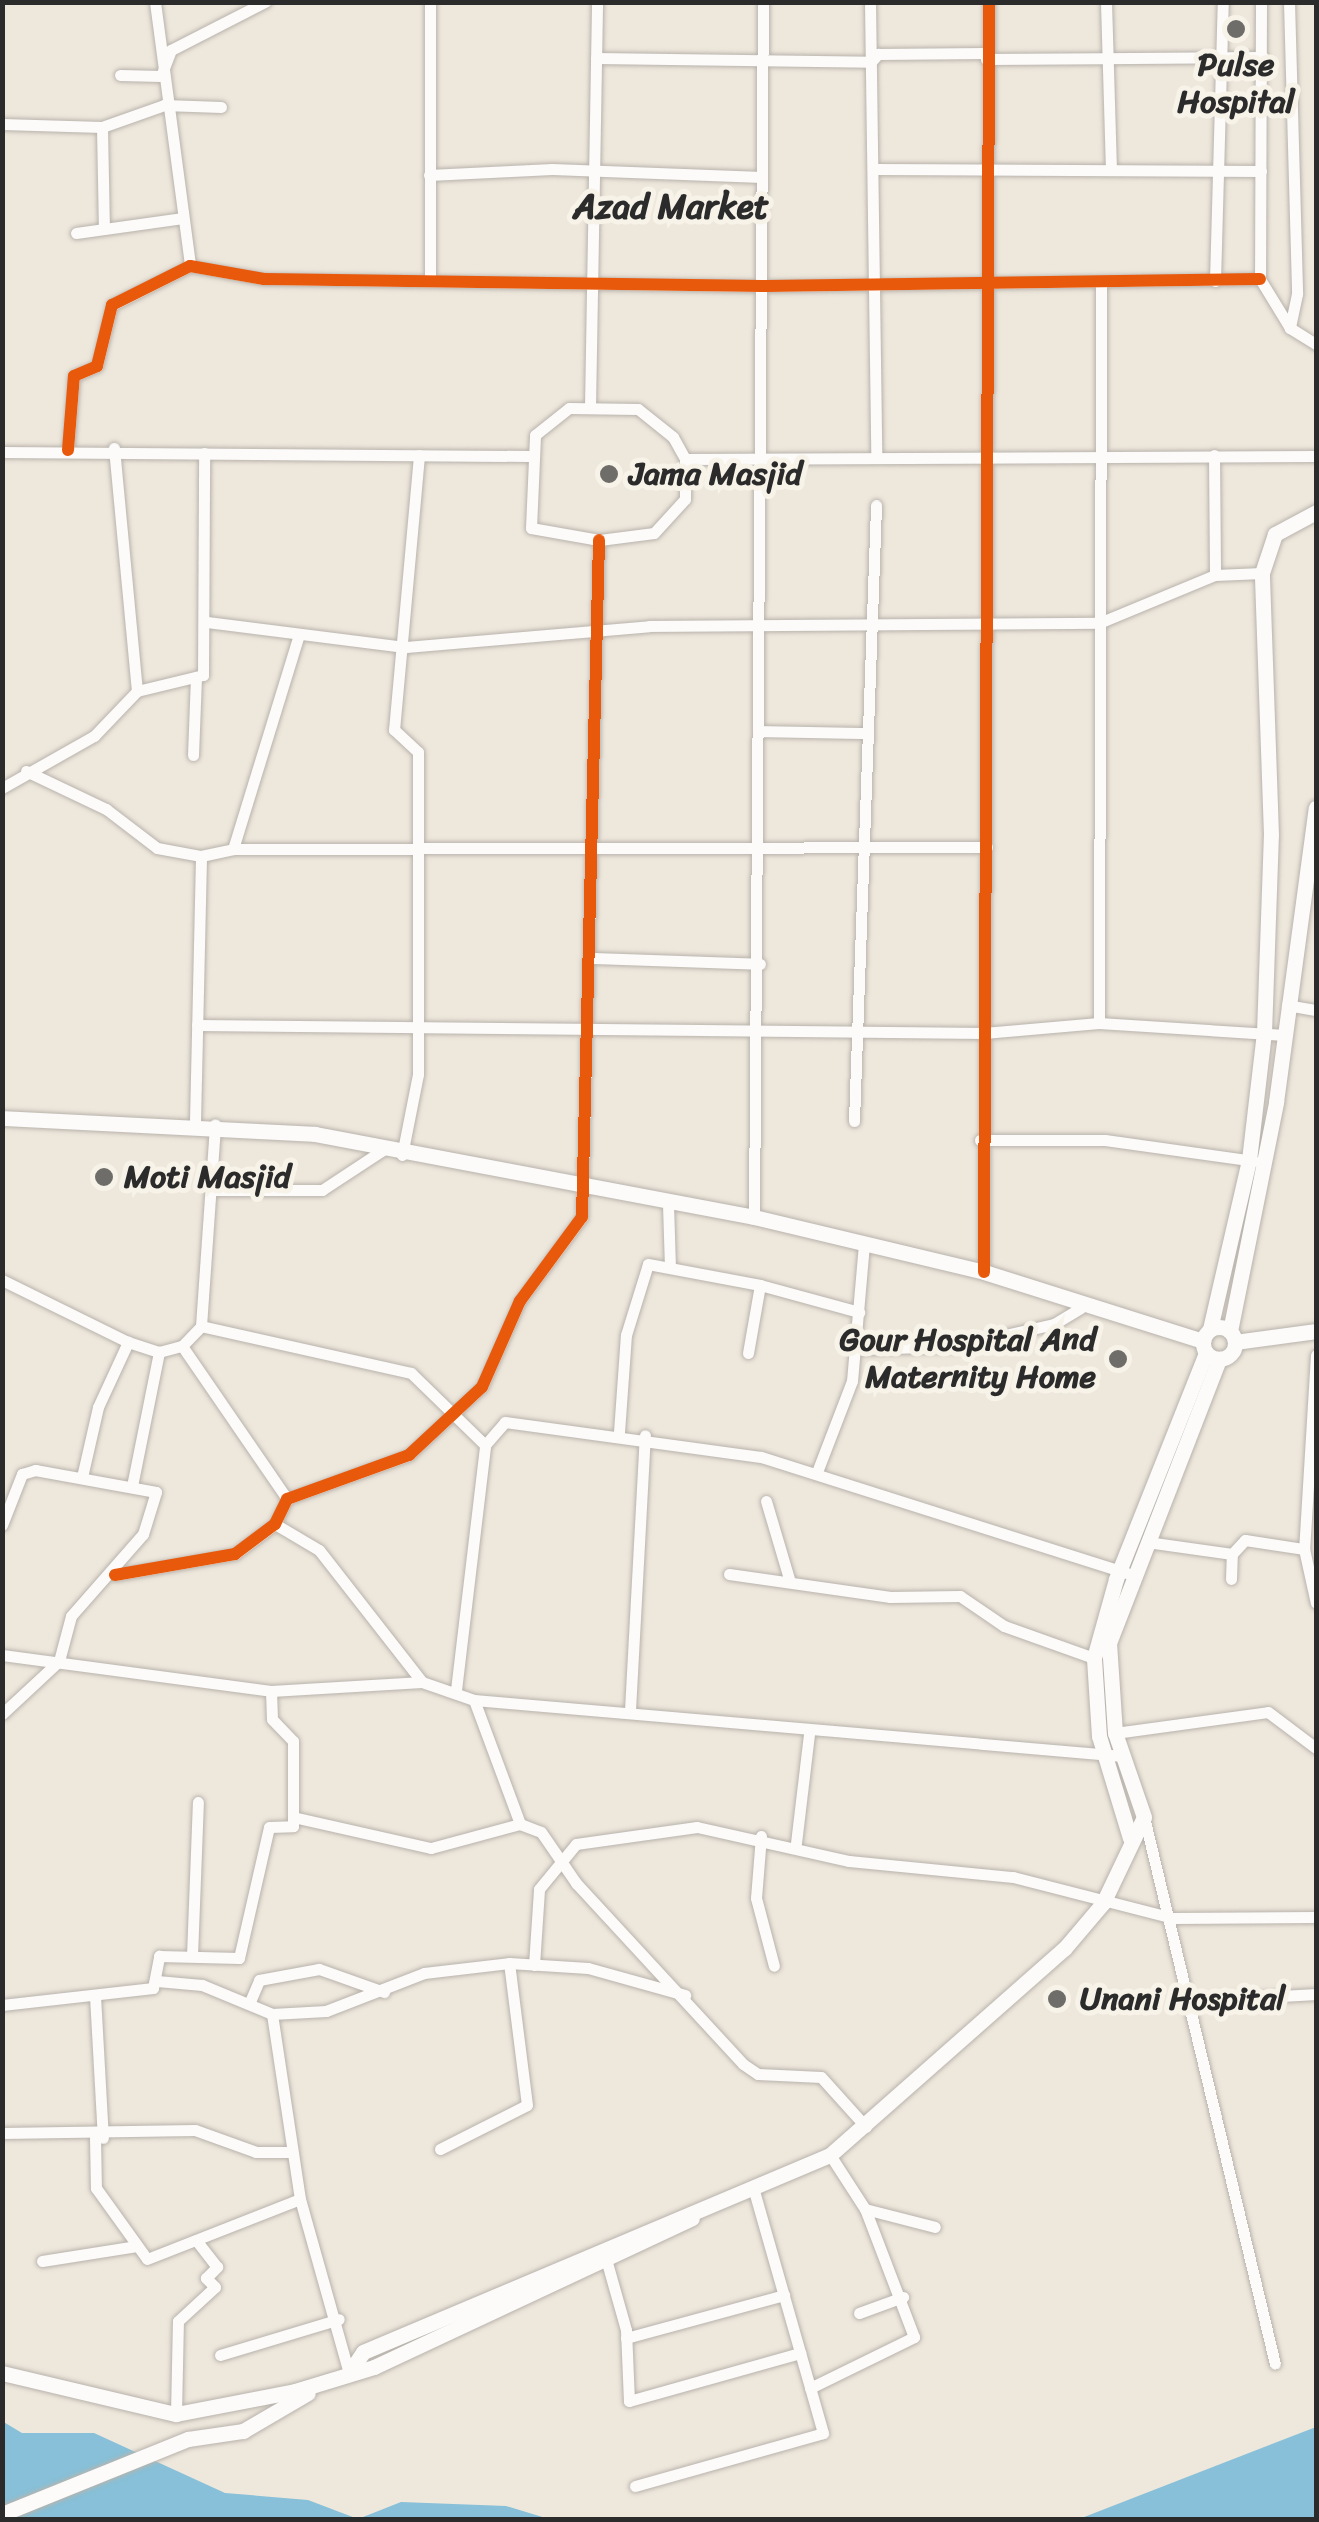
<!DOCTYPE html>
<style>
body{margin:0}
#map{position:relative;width:1319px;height:2522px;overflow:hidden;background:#eee7dc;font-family:Sriracha,sans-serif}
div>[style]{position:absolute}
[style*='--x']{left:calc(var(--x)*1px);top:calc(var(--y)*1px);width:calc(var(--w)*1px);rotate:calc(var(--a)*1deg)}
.water>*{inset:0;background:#87c0d8}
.roads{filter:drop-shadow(0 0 2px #b8b3ac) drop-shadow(0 0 2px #b8b3ac)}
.street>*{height:11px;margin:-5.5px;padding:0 5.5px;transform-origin:5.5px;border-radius:5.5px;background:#fcfbfa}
.secondary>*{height:15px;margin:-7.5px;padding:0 7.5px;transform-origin:7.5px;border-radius:7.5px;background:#fcfbfa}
.secondary>.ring{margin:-7.5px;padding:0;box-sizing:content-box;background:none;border:15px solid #fcfbfa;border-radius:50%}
.cycleway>*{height:12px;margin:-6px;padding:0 6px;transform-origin:6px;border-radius:6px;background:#e8590c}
.dots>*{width:28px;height:28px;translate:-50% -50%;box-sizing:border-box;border:5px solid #f7f3e8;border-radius:50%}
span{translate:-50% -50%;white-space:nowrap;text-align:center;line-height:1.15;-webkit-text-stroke:10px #f7f3e8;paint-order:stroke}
.poi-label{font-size:32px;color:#2b2b2b;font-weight:700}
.left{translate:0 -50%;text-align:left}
.right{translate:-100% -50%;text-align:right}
.neighbourhood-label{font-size:35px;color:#2b2b2b;font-weight:700}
.frame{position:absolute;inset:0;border:5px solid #2b2b2b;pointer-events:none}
</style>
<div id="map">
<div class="water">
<div style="clip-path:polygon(2px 2421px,22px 2433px,94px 2433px,225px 2493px,308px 2500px,358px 2519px,401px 2502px,506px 2506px,549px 2519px,3px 2519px)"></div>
<div style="clip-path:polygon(1316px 2427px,1316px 2519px,1079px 2519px)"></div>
</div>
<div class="roads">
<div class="street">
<div style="--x:155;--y:2;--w:266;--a:82.4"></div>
<div style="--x:870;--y:2;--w:450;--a:89.2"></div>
<div style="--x:1106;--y:2;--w:165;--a:88.3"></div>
<div style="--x:1261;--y:2;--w:277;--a:90.2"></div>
<div style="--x:1260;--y:279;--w:57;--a:58.5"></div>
<div style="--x:1290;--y:328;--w:31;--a:32"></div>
<div style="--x:1289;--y:2;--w:292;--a:88.4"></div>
<div style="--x:1297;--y:294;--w:35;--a:102"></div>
<div style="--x:596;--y:58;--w:275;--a:0.8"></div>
<div style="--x:871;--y:62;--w:11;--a:-49"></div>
<div style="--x:878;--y:54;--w:108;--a:-0.5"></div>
<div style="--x:986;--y:59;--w:277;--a:-0.4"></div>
<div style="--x:120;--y:75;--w:41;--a:1.4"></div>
<div style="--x:161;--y:76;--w:28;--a:-69"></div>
<div style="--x:171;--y:50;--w:106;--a:-27.1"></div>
<div style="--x:2;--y:124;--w:100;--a:1.7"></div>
<div style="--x:102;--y:127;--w:66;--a:-19.5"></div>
<div style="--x:164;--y:105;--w:57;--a:2"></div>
<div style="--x:102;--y:127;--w:102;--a:88.9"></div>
<div style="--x:873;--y:169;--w:388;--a:0.3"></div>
<div style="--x:429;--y:175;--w:123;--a:-2.8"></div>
<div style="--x:552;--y:169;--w:210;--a:2.2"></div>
<div style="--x:76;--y:233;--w:108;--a:-8"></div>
<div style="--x:430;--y:281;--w:279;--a:-90"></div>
<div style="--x:1215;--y:281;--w:279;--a:-88.4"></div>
<div style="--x:590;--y:407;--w:405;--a:-89"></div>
<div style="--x:569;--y:408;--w:69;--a:0.8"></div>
<div style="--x:638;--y:409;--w:45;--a:38.7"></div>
<div style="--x:673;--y:437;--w:25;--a:61"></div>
<div style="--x:685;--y:459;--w:40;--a:90"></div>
<div style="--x:685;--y:499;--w:46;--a:132.4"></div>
<div style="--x:654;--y:533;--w:55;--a:172.7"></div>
<div style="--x:599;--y:540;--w:69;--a:-170"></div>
<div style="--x:531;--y:528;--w:93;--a:-87.5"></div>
<div style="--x:535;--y:435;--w:43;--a:-38.5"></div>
<div style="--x:114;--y:448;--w:244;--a:84.6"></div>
<div style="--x:68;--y:450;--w:74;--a:-85.4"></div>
<div style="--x:74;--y:376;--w:25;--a:-23"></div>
<div style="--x:97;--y:366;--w:63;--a:-76.2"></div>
<div style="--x:112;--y:305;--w:87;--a:-26.6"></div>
<div style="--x:190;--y:266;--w:75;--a:10"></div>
<div style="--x:264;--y:279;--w:498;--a:0.8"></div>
<div style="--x:762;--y:286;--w:498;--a:-0.8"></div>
<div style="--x:2;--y:452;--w:526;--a:0.44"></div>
<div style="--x:1214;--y:455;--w:120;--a:89.5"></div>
<div style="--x:685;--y:459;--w:631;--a:-0.27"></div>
<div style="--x:207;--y:622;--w:201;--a:7.2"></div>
<div style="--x:406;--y:647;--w:244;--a:-4.9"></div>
<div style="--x:649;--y:626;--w:450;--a:-0.4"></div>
<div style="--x:1099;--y:623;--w:126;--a:-22.5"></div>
<div style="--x:1215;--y:575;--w:47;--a:-2.4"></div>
<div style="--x:761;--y:731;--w:107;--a:1.1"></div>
<div style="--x:193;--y:755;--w:78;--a:-87.8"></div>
<div style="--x:26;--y:771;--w:89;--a:25.4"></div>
<div style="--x:106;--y:809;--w:64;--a:37.4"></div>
<div style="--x:157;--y:848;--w:45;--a:10.3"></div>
<div style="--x:201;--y:856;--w:33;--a:-12"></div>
<div style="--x:233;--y:849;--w:224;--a:-72.9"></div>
<div style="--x:2;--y:788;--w:106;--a:-29.5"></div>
<div style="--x:94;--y:736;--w:62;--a:-46.3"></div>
<div style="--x:137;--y:691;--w:68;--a:-13.6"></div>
<div style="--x:203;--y:675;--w:222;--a:-89.7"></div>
<div style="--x:233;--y:849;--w:754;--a:-0.15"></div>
<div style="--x:592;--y:958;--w:168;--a:2"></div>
<div style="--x:1287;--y:1005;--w:29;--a:10"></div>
<div style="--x:1099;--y:1023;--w:739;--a:-89.84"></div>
<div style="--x:197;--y:1025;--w:787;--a:0.58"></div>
<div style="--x:984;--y:1033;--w:115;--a:-5"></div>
<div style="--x:1099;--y:1023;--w:186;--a:3.7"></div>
<div style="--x:854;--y:1121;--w:616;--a:-87.95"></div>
<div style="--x:195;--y:1122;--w:266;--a:-88.7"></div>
<div style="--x:980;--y:1140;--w:125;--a:0"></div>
<div style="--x:1105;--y:1140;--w:150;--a:8"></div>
<div style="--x:402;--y:1155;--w:83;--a:-78.8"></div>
<div style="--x:418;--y:1074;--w:322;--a:-90"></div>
<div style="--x:418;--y:752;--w:33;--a:-137"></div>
<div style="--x:394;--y:730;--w:276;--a:-84.8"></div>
<div style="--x:214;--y:1190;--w:108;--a:0"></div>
<div style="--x:322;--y:1190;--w:73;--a:-33.3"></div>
<div style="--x:668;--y:1204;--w:62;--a:88.2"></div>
<div style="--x:754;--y:1217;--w:1215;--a:-89.58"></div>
<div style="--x:984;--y:1272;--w:1270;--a:-89.77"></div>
<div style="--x:2;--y:1280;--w:140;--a:26.2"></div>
<div style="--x:128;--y:1342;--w:33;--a:18"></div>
<div style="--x:159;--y:1352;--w:24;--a:-15"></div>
<div style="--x:182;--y:1346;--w:28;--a:-46"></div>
<div style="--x:201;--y:1326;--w:202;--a:-86"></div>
<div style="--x:201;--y:1326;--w:215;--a:12.6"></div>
<div style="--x:411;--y:1373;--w:103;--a:44.2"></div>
<div style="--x:182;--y:1346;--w:186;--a:55.5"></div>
<div style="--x:857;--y:1349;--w:99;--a:-1.7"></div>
<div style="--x:956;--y:1346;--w:100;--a:-12.7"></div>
<div style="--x:1054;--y:1324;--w:31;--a:-31"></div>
<div style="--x:748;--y:1353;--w:69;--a:-80"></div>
<div style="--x:760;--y:1285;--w:103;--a:15.3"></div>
<div style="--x:1316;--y:1355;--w:194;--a:93.5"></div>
<div style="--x:1304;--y:1549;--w:55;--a:77.5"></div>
<div style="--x:619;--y:1432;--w:97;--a:-85.9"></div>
<div style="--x:626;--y:1335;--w:74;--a:-72.8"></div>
<div style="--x:648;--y:1264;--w:114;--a:10.6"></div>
<div style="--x:817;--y:1472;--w:97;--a:-69"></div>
<div style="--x:852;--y:1381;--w:139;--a:-85"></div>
<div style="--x:82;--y:1477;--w:72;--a:-77.1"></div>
<div style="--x:98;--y:1407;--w:72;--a:-65.2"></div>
<div style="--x:132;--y:1486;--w:137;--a:-78.6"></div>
<div style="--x:766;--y:1501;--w:84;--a:73.5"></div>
<div style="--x:275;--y:1524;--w:51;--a:30.6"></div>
<div style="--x:319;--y:1550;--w:167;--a:52"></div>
<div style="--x:2;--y:1525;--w:55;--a:-68.6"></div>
<div style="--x:22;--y:1474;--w:14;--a:-17"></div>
<div style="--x:35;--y:1470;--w:123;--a:10.3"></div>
<div style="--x:156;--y:1492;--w:44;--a:107.2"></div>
<div style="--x:143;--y:1534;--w:109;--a:131.3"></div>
<div style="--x:71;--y:1616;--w:47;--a:104.9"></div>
<div style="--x:59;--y:1661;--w:78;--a:137.1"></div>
<div style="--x:1147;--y:1542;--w:86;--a:8"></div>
<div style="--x:729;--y:1574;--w:163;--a:8.1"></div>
<div style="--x:890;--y:1597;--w:70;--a:-0.8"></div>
<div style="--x:960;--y:1596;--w:53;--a:34.3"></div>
<div style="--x:1004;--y:1626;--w:96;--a:19.6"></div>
<div style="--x:115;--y:1575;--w:122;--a:-9.9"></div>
<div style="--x:235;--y:1554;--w:50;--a:-36.9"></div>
<div style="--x:275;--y:1524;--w:28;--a:-64"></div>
<div style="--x:287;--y:1499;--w:130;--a:-19.8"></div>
<div style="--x:409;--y:1455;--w:100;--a:-43"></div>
<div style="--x:482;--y:1387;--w:94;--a:-66.2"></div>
<div style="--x:520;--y:1301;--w:104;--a:-53.6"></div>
<div style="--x:582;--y:1217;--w:677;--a:-88.56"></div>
<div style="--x:1231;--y:1579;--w:25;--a:-88"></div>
<div style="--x:1232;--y:1554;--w:19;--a:-47"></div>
<div style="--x:1245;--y:1540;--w:60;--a:8.7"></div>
<div style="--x:2;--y:1655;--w:271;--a:7.6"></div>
<div style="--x:271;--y:1691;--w:151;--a:-3.4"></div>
<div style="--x:422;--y:1682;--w:55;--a:19.1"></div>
<div style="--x:474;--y:1700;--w:651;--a:4.93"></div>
<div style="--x:456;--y:1690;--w:247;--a:-83.2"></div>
<div style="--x:485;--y:1445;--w:30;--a:-49"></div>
<div style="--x:505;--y:1422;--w:258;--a:7.8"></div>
<div style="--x:761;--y:1457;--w:389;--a:17.6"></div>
<div style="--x:474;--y:1700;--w:132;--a:69.6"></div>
<div style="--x:520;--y:1824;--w:22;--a:21"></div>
<div style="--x:541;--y:1832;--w:62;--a:55.5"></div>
<div style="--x:576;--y:1883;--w:246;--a:47.3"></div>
<div style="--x:743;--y:2064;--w:18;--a:34"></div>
<div style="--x:758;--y:2074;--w:63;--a:2.7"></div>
<div style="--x:821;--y:2077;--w:67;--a:48"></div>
<div style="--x:630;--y:1710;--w:275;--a:-86.9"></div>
<div style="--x:1115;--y:1733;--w:154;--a:-7.8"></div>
<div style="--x:1268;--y:1712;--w:60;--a:36.9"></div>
<div style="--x:293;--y:1817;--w:141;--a:12.7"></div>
<div style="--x:431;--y:1848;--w:92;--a:-15.1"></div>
<div style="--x:1144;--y:1817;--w:562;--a:76.53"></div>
<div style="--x:761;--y:1836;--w:62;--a:94.6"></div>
<div style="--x:756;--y:1898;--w:70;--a:75.2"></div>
<div style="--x:796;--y:1843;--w:110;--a:-83.2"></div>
<div style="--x:192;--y:1956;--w:154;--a:-87.8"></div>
<div style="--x:534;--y:1965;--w:76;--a:-86.2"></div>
<div style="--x:539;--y:1889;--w:58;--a:-50.6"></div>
<div style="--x:576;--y:1844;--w:122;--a:-8"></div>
<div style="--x:697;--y:1827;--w:156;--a:12.6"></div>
<div style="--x:849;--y:1861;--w:165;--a:5.6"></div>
<div style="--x:1013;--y:1877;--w:165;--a:14.4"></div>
<div style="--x:1173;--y:1918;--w:143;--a:-0.4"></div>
<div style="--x:157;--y:1981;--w:45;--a:5.1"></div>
<div style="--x:202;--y:1985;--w:76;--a:22.5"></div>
<div style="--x:272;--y:2014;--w:187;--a:81.4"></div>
<div style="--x:300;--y:2199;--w:181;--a:74.3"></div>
<div style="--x:95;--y:1996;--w:142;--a:86.8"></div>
<div style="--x:1192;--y:2001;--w:124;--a:-3.2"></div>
<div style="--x:249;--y:2004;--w:26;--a:-67"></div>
<div style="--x:259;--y:1980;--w:61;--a:-10.4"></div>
<div style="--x:319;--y:1969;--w:69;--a:19.5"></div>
<div style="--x:2;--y:2005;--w:152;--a:-6.4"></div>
<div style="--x:153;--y:1988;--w:33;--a:-79"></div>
<div style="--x:159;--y:1956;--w:80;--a:1.4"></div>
<div style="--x:239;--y:1958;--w:134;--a:-77.1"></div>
<div style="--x:269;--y:1827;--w:24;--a:-2"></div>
<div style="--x:293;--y:1826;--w:85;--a:-90"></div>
<div style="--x:293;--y:1741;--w:30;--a:-134"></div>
<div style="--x:272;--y:1719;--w:28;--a:-92"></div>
<div style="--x:272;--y:2014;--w:54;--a:-3.2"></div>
<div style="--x:326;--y:2011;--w:105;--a:-21.2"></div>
<div style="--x:424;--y:1973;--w:86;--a:-6.7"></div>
<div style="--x:509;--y:1963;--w:79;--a:3.6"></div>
<div style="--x:588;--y:1968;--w:101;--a:15.6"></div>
<div style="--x:2;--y:2133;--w:193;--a:-0.9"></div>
<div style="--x:195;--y:2130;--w:65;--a:19.8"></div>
<div style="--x:256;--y:2152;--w:35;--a:0"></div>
<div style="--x:95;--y:2138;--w:50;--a:88.9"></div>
<div style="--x:96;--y:2188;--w:87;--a:54.3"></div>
<div style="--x:147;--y:2259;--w:164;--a:-21.4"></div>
<div style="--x:440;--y:2149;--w:97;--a:-26.8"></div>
<div style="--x:527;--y:2105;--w:143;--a:-97.2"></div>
<div style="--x:865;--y:2209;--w:72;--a:14.4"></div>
<div style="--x:604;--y:2252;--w:81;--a:74.2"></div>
<div style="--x:626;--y:2330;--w:71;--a:87.6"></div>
<div style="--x:629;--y:2401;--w:178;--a:-15.7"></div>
<div style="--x:42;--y:2261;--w:96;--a:-9"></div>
<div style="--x:859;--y:2313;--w:47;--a:-20"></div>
<div style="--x:626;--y:2338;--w:164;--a:-15.2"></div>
<div style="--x:220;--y:2355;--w:124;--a:-16.8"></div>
<div style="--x:810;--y:2388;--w:116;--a:-26.1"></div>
<div style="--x:914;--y:2337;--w:137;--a:-110.9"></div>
<div style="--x:865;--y:2209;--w:64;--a:-122.9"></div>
<div style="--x:176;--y:2414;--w:93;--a:-88.8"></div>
<div style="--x:178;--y:2321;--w:50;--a:-42.6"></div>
<div style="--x:215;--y:2287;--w:13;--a:-135"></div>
<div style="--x:206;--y:2278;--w:16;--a:-45"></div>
<div style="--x:217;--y:2267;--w:34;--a:-128"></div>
<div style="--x:635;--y:2486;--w:195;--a:-15.7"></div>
<div style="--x:823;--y:2433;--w:248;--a:-105.9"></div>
</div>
<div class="secondary">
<div style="--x:2;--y:1118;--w:313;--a:2.9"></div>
<div style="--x:315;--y:1134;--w:447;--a:10.7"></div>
<div style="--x:754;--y:1217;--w:236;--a:13.4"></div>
<div style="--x:984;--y:1272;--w:230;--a:17.5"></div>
<div class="ring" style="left:1203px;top:1327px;width:17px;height:17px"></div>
<div style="--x:1210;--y:1329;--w:173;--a:-77"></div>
<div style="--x:1249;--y:1160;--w:128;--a:-83.3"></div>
<div style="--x:1264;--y:1033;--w:198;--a:-88"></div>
<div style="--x:1271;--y:835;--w:262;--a:-92"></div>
<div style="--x:1262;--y:573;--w:41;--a:-71.6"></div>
<div style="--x:1275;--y:534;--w:47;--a:-28.2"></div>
<div style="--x:1230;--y:1331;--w:234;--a:-78.6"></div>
<div style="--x:1276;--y:1102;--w:297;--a:-82.3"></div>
<div style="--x:1235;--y:1342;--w:82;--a:-7.7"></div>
<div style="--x:1130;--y:1838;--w:107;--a:-106.9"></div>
<div style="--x:1099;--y:1736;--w:78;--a:-93.7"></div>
<div style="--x:1094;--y:1658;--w:82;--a:-74.4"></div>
<div style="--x:1116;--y:1579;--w:243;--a:-68.3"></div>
<div style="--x:2;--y:2373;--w:179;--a:13.3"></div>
<div style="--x:176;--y:2414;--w:121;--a:-10.9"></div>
<div style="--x:295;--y:2391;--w:83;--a:-16.9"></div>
<div style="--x:374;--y:2367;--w:351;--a:-25.1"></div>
<div style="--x:349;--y:2373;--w:25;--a:-56"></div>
<div style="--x:363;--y:2352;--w:507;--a:-22.87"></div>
<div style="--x:830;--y:2155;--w:312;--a:-41.4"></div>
<div style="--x:1064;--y:1949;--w:60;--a:-49.7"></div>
<div style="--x:1103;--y:1903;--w:95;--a:-64.5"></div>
<div style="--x:1144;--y:1817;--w:89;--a:-109"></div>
<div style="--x:1115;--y:1733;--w:90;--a:-93.8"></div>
<div style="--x:1109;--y:1643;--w:305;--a:-68.8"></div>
<div style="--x:2;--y:2514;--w:201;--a:-22"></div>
<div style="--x:188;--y:2439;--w:56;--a:-8.3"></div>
<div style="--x:243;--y:2431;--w:75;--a:-30.3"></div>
</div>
</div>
<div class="cycleway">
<div style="--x:68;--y:450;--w:74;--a:-85.4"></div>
<div style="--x:74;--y:376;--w:25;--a:-23"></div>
<div style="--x:97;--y:366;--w:63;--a:-76.2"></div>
<div style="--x:112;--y:305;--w:87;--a:-26.6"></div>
<div style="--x:190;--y:266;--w:75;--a:10"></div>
<div style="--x:264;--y:279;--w:498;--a:0.8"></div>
<div style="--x:762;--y:286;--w:498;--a:-0.8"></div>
<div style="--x:984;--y:1272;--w:1270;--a:-89.77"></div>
<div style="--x:115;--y:1575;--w:122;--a:-9.9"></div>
<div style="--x:235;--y:1554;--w:50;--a:-36.9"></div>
<div style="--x:275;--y:1524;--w:28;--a:-64"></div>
<div style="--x:287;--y:1499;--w:130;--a:-19.8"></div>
<div style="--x:409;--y:1455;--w:100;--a:-43"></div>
<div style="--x:482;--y:1387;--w:94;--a:-66.2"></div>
<div style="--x:520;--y:1301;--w:104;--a:-53.6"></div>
<div style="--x:582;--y:1217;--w:677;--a:-88.56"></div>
</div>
<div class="dots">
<div style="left:1236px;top:29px;background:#6f6d69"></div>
<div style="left:609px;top:474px;background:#6f6d69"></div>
<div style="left:104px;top:1177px;background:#6f6d69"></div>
<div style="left:1118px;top:1359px;background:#6f6d69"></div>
<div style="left:1057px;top:1999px;background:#6f6d69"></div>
</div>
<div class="poi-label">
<span style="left:1236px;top:84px">Pulse<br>Hospital</span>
<span class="left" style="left:629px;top:474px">Jama Masjid</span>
<span class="left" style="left:124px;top:1177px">Moti Masjid</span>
<span class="right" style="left:1096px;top:1359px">Gour Hospital And<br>Maternity Home</span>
<span class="left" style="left:1080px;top:1999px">Unani Hospital</span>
</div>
<div class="neighbourhood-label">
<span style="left:671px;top:206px">Azad Market</span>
</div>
<div class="frame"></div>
</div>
